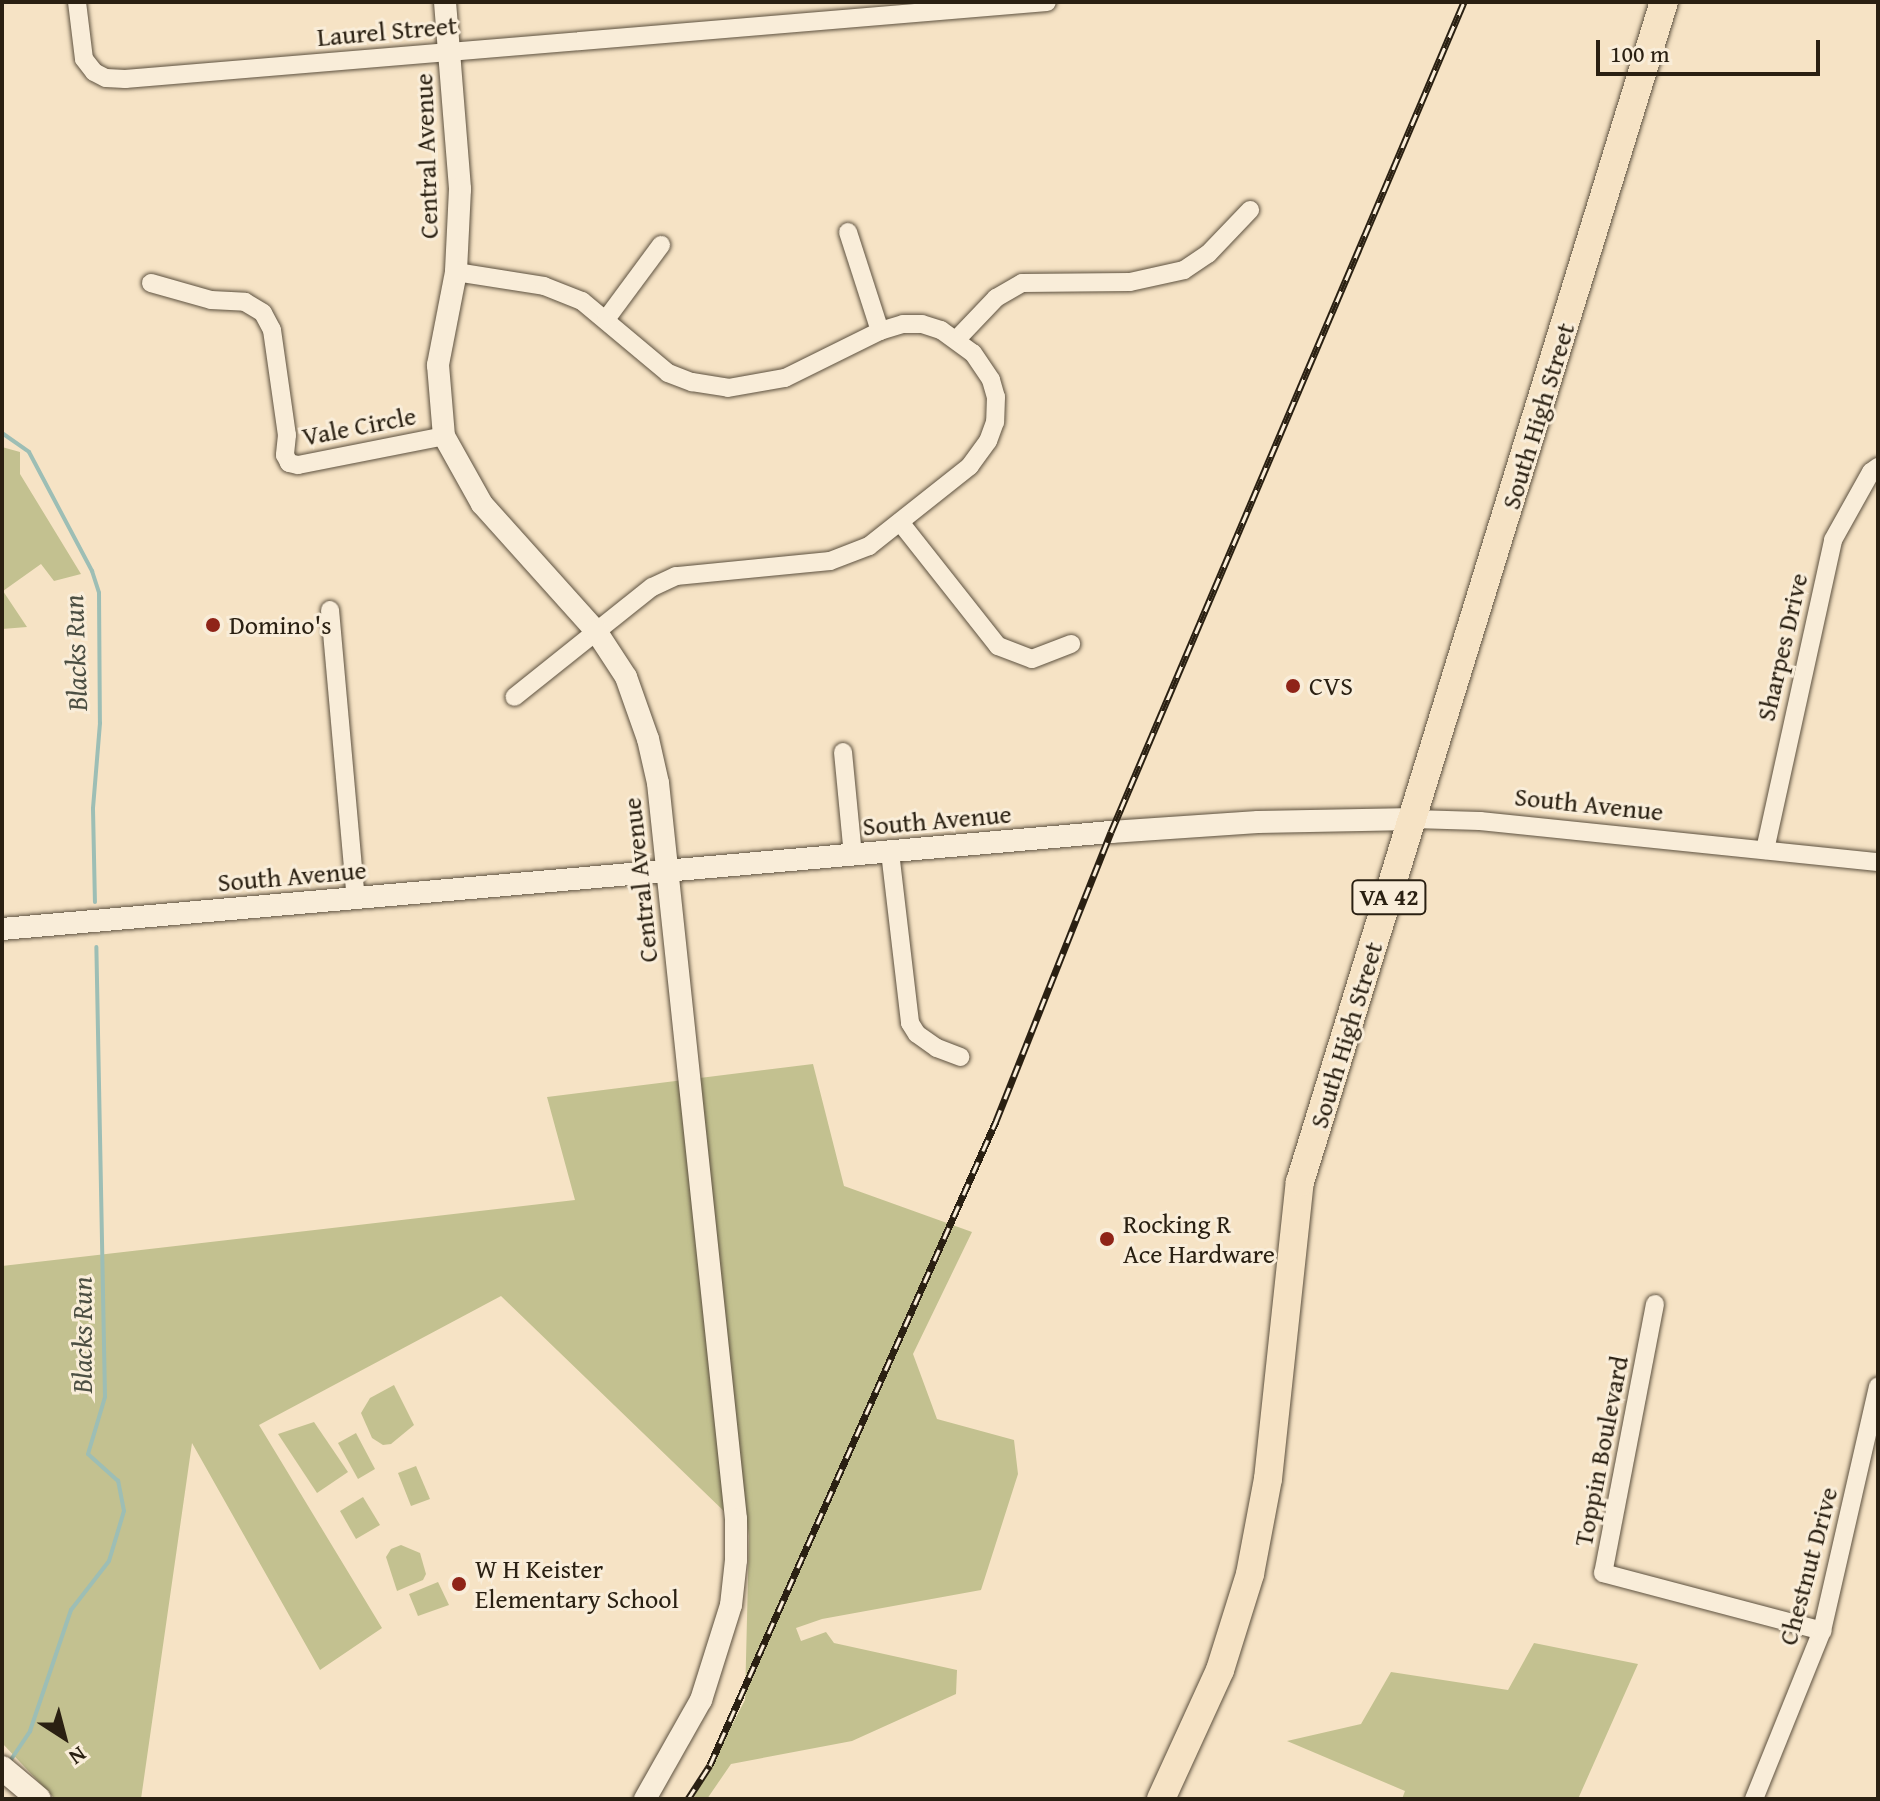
<!DOCTYPE html>
<style>
body{margin:0}
#map{position:relative;width:1880px;height:1801px;overflow:hidden;background:#f6e3c5;font-family:"Gentium Book Plus",serif}
div>[style]{position:absolute}
[style*='--x']{left:calc(var(--x)*1px);top:calc(var(--y)*1px);width:calc(var(--w)*1px);rotate:calc(var(--a)*1deg)}
.green>*{inset:0;background:#c3c190}
.stream>*{height:4px;margin:-2px;padding:0 2px;transform-origin:2px;border-radius:2px;background:#9dbeb5}
.roads{filter:drop-shadow(0 0 2px #5d513f) drop-shadow(0 0 2px #5d513f)}
.minor>*{height:18px;margin:-9px;padding:0 9px;transform-origin:9px;border-radius:9px;background:#f9edd9}
.tertiary>*{height:22px;margin:-11px;padding:0 11px;transform-origin:11px;border-radius:11px;background:#f9edd9}
.secondary>*{height:24px;margin:-12px;padding:0 12px;transform-origin:12px;border-radius:12px;background:#f9edd9}
.primary>*{height:28px;margin:-14px;padding:0 14px;transform-origin:14px;border-radius:14px;background:#f6e3c5}
.rail>*{height:7px;margin-top:-3.5px;transform-origin:0;background:repeating-linear-gradient(90deg,#f9edd9 0 12px,#2a2012 0 24px);box-sizing:border-box;border-block:2px solid #2a2012}
.dots>*{width:22px;height:22px;translate:-50% -50%;box-sizing:border-box;border:4px solid #f9edd9;border-radius:50%}
span{translate:-50% -50%;white-space:nowrap;text-align:center;line-height:1.15;-webkit-text-stroke:6px #f9edd9;paint-order:stroke}
.shield-label span{padding:2px 6px;background:#f9edd9;border:2px solid;border-radius:6px;-webkit-text-stroke-width:0}
.shield-label{font-size:24px;color:#2a2012;font-weight:700}
.street-label{font-size:26px;color:#2a2012}
.poi-label{font-size:26px;color:#2a2012}
.left{translate:0 -50%;text-align:left}
.water-label{font-size:28px;color:#4c4f43;font-style:italic}
.frame{position:absolute;inset:0;border:4px solid #2a2012;pointer-events:none}
.north{position:absolute;left:24px;top:1697px;width:80px;height:80px;-webkit-text-stroke:6px #f9edd9;paint-order:stroke;rotate:144deg;font-size:22px;font-weight:700;line-height:32px;text-align:center;color:#2a2012}
.north::after{content:'';display:block;margin:auto;width:28px;height:36px;background:#2a2012;clip-path:polygon(50% 0,100% 100%,50% 72%,0 100%)}
.scale{position:absolute;left:1596px;top:40px;width:224px;height:36px;box-sizing:border-box;border:4px solid #2a2012;border-top:0;padding-left:10px;font-size:24px;line-height:28px;white-space:nowrap;color:#2a2012;-webkit-text-stroke:6px #f9edd9;paint-order:stroke}
</style>
<div id="map">
<div class="green">
<div style="clip-path:polygon(2px 447px,20px 452px,20px 474px,81px 574px,54px 581px,41px 564px,3px 591px,27px 627px,2px 629px)"></div>
<div style="clip-path:polygon(813px 1064px,844px 1186px,972px 1232px,913px 1354px,937px 1419px,1014px 1440px,1018px 1474px,981px 1590px,822px 1619px,796px 1628px,801px 1641px,826px 1632px,834px 1643px,957px 1670px,956px 1694px,852px 1741px,731px 1764px,707px 1799px,693px 1799px,745px 1700px,749px 1536px,696px 1131px,729px 1516px,501px 1296px,259px 1425px,382px 1628px,320px 1670px,192px 1443px,141px 1799px,55px 1799px,2px 1743px,2px 1266px,575px 1200px,547px 1097px)"></div>
<div style="clip-path:polygon(394px 1385px,414px 1425px,391px 1444px,383px 1445px,372px 1438px,361px 1413px,370px 1398px)"></div>
<div style="clip-path:polygon(314px 1422px,348px 1472px,317px 1493px,278px 1434px)"></div>
<div style="clip-path:polygon(356px 1433px,375px 1469px,358px 1479px,338px 1443px)"></div>
<div style="clip-path:polygon(416px 1466px,430px 1499px,411px 1506px,398px 1473px)"></div>
<div style="clip-path:polygon(363px 1497px,380px 1525px,356px 1539px,340px 1511px)"></div>
<div style="clip-path:polygon(401px 1545px,420px 1553px,426px 1574px,423px 1580px,397px 1591px,386px 1557px,391px 1549px)"></div>
<div style="clip-path:polygon(438px 1582px,449px 1605px,418px 1616px,409px 1594px)"></div>
<div style="clip-path:polygon(1534px 1643px,1638px 1664px,1578px 1799px,1402px 1799px,1405px 1791px,1287px 1741px,1361px 1724px,1391px 1672px,1508px 1690px)"></div>
</div>
<div class="stream">
<div style="--x:2;--y:433;--w:33;--a:35"></div>
<div style="--x:29;--y:452;--w:135;--a:62.1"></div>
<div style="--x:92;--y:571;--w:23;--a:72"></div>
<div style="--x:99;--y:593;--w:130;--a:89.6"></div>
<div style="--x:100;--y:723;--w:86;--a:94.7"></div>
<div style="--x:93;--y:809;--w:93;--a:88.8"></div>
<div style="--x:8;--y:1764;--w:40;--a:-56"></div>
<div style="--x:30;--y:1731;--w:128;--a:-71.3"></div>
<div style="--x:71;--y:1610;--w:62;--a:-52.2"></div>
<div style="--x:109;--y:1561;--w:52;--a:-73.3"></div>
<div style="--x:124;--y:1511;--w:31;--a:-101"></div>
<div style="--x:118;--y:1481;--w:40;--a:-138"></div>
<div style="--x:88;--y:1454;--w:59;--a:-73.4"></div>
<div style="--x:105;--y:1397;--w:450;--a:-91.1"></div>
</div>
<div class="roads">
<div class="minor">
<div style="--x:77;--y:2;--w:57;--a:83"></div>
<div style="--x:84;--y:59;--w:16;--a:52"></div>
<div style="--x:94;--y:72;--w:13;--a:27"></div>
<div style="--x:106;--y:78;--w:19;--a:3"></div>
<div style="--x:125;--y:79;--w:925;--a:-4.77"></div>
<div style="--x:848;--y:232;--w:104;--a:72.1"></div>
<div style="--x:456;--y:272;--w:89;--a:9"></div>
<div style="--x:544;--y:286;--w:41;--a:21.5"></div>
<div style="--x:582;--y:301;--w:112;--a:39.9"></div>
<div style="--x:668;--y:373;--w:26;--a:21"></div>
<div style="--x:692;--y:382;--w:36;--a:9"></div>
<div style="--x:728;--y:388;--w:58;--a:-10"></div>
<div style="--x:785;--y:378;--w:106;--a:-26.3"></div>
<div style="--x:880;--y:331;--w:24;--a:-17"></div>
<div style="--x:903;--y:324;--w:19;--a:0"></div>
<div style="--x:922;--y:324;--w:20;--a:18"></div>
<div style="--x:941;--y:330;--w:39;--a:36"></div>
<div style="--x:973;--y:353;--w:32;--a:56"></div>
<div style="--x:991;--y:380;--w:18;--a:74"></div>
<div style="--x:996;--y:397;--w:25;--a:92"></div>
<div style="--x:995;--y:422;--w:20;--a:110"></div>
<div style="--x:988;--y:441;--w:31;--a:126"></div>
<div style="--x:970;--y:466;--w:129;--a:141.6"></div>
<div style="--x:869;--y:546;--w:42;--a:159"></div>
<div style="--x:830;--y:561;--w:155;--a:174.4"></div>
<div style="--x:676;--y:576;--w:26;--a:155"></div>
<div style="--x:652;--y:587;--w:176;--a:141.4"></div>
<div style="--x:151;--y:283;--w:62;--a:15.8"></div>
<div style="--x:211;--y:300;--w:34;--a:3"></div>
<div style="--x:245;--y:302;--w:21;--a:31"></div>
<div style="--x:263;--y:313;--w:19;--a:62"></div>
<div style="--x:272;--y:330;--w:106;--a:81.9"></div>
<div style="--x:287;--y:435;--w:20;--a:96"></div>
<div style="--x:285;--y:455;--w:9;--a:63"></div>
<div style="--x:289;--y:463;--w:9;--a:13"></div>
<div style="--x:298;--y:465;--w:149;--a:-11.2"></div>
<div style="--x:607;--y:318;--w:91;--a:-53.5"></div>
<div style="--x:957;--y:339;--w:57;--a:-46.4"></div>
<div style="--x:996;--y:298;--w:30;--a:-30"></div>
<div style="--x:1022;--y:283;--w:108;--a:-0.5"></div>
<div style="--x:1130;--y:282;--w:55;--a:-12.5"></div>
<div style="--x:1184;--y:270;--w:29;--a:-34"></div>
<div style="--x:1208;--y:254;--w:61;--a:-46.3"></div>
<div style="--x:900;--y:522;--w:158;--a:51.7"></div>
<div style="--x:998;--y:646;--w:36;--a:21"></div>
<div style="--x:1032;--y:659;--w:42;--a:-21"></div>
<div style="--x:330;--y:610;--w:290;--a:84.9"></div>
<div style="--x:843;--y:752;--w:103;--a:84.5"></div>
<div style="--x:1414;--y:819;--w:66;--a:1.7"></div>
<div style="--x:1480;--y:821;--w:400;--a:5.9"></div>
<div style="--x:1765;--y:850;--w:317;--a:-77.6"></div>
<div style="--x:1833;--y:540;--w:78;--a:-60.8"></div>
<div style="--x:1871;--y:472;--w:9;--a:-36"></div>
<div style="--x:890;--y:852;--w:172;--a:83.3"></div>
<div style="--x:910;--y:1023;--w:13;--a:58"></div>
<div style="--x:917;--y:1034;--w:24;--a:35"></div>
<div style="--x:937;--y:1048;--w:25;--a:21"></div>
<div style="--x:1655;--y:1304;--w:274;--a:100.9"></div>
<div style="--x:1603;--y:1573;--w:227;--a:14.8"></div>
<div style="--x:1754;--y:1799;--w:181;--a:-68"></div>
<div style="--x:1822;--y:1631;--w:251;--a:-77.1"></div>
</div>
<div class="tertiary">
<div style="--x:445;--y:2;--w:188;--a:85.4"></div>
<div style="--x:460;--y:189;--w:83;--a:92.8"></div>
<div style="--x:456;--y:272;--w:95;--a:101"></div>
<div style="--x:438;--y:365;--w:71;--a:85.2"></div>
<div style="--x:444;--y:436;--w:78;--a:60.8"></div>
<div style="--x:482;--y:504;--w:171;--a:48.1"></div>
<div style="--x:596;--y:631;--w:55;--a:56.9"></div>
<div style="--x:626;--y:677;--w:66;--a:70.5"></div>
<div style="--x:648;--y:739;--w:45;--a:77.2"></div>
<div style="--x:658;--y:783;--w:740;--a:83.95"></div>
<div style="--x:736;--y:1519;--w:41;--a:90"></div>
<div style="--x:736;--y:1560;--w:45;--a:96.3"></div>
<div style="--x:731;--y:1605;--w:100;--a:107.5"></div>
<div style="--x:701;--y:1700;--w:114;--a:119.5"></div>
<div style="--x:2;--y:929;--w:1113;--a:-5"></div>
<div style="--x:1111;--y:832;--w:147;--a:-3.9"></div>
<div style="--x:1258;--y:822;--w:156;--a:-1.1"></div>
</div>
<div class="secondary">
<div style="--x:2;--y:1768;--w:48;--a:40"></div>
</div>
<div class="primary">
<div style="--x:1161;--y:1799;--w:142;--a:-65.4"></div>
<div style="--x:1220;--y:1670;--w:101;--a:-72.6"></div>
<div style="--x:1250;--y:1574;--w:97;--a:-79.3"></div>
<div style="--x:1268;--y:1479;--w:299;--a:-83.9"></div>
<div style="--x:1300;--y:1182;--w:1235;--a:-72.86"></div>
</div>
</div>
<div class="rail">
<div style="--x:688;--y:1799;--w:40;--a:-57.1"></div>
<div style="--x:710;--y:1765;--w:705;--a:-66.05"></div>
<div style="--x:996;--y:1121;--w:311;--a:-68.3"></div>
<div style="--x:1111;--y:832;--w:902;--a:-66.96"></div>
</div>
<div class="dots">
<div style="left:213px;top:625px;background:#8f2418"></div>
<div style="left:1293px;top:686px;background:#8f2418"></div>
<div style="left:1107px;top:1239px;background:#8f2418"></div>
<div style="left:459px;top:1584px;background:#8f2418"></div>
</div>
<div class="shield-label">
<span style="left:1389px;top:897px">VA 42</span>
</div>
<div class="street-label">
<span style="left:387px;top:31px;rotate:-5deg">Laurel Street</span>
<span style="left:426px;top:156px;rotate:-92deg">Central Avenue</span>
<span style="left:1538px;top:416px;rotate:-73deg">South High Street</span>
<span style="left:359px;top:426px;rotate:-11deg">Vale Circle</span>
<span style="left:1782px;top:647px;rotate:-77deg">Sharpes Drive</span>
<span style="left:1589px;top:804px;rotate:6deg">South Avenue</span>
<span style="left:937px;top:820px;rotate:-5deg">South Avenue</span>
<span style="left:292px;top:876px;rotate:-5deg">South Avenue</span>
<span style="left:640px;top:880px;rotate:-96deg">Central Avenue</span>
<span style="left:1346px;top:1035px;rotate:-73deg">South High Street</span>
<span style="left:1601px;top:1451px;rotate:-79deg">Toppin Boulevard</span>
<span style="left:1808px;top:1566px;rotate:-75deg">Chestnut Drive</span>
</div>
<div class="poi-label">
<span class="left" style="left:229px;top:625px">Domino's</span>
<span class="left" style="left:1309px;top:686px">CVS</span>
<span class="left" style="left:1123px;top:1239px">Rocking R<br>Ace Hardware</span>
<span class="left" style="left:475px;top:1584px">W H Keister<br>Elementary School</span>
</div>
<div class="water-label">
<span style="left:75px;top:653px;rotate:-92deg">Blacks Run</span>
<span style="left:82px;top:1335px;rotate:-90deg">Blacks Run</span>
</div>
<div class="frame"></div>
<div class="north">N</div>
<div class="scale">100 m</div>
</div>
